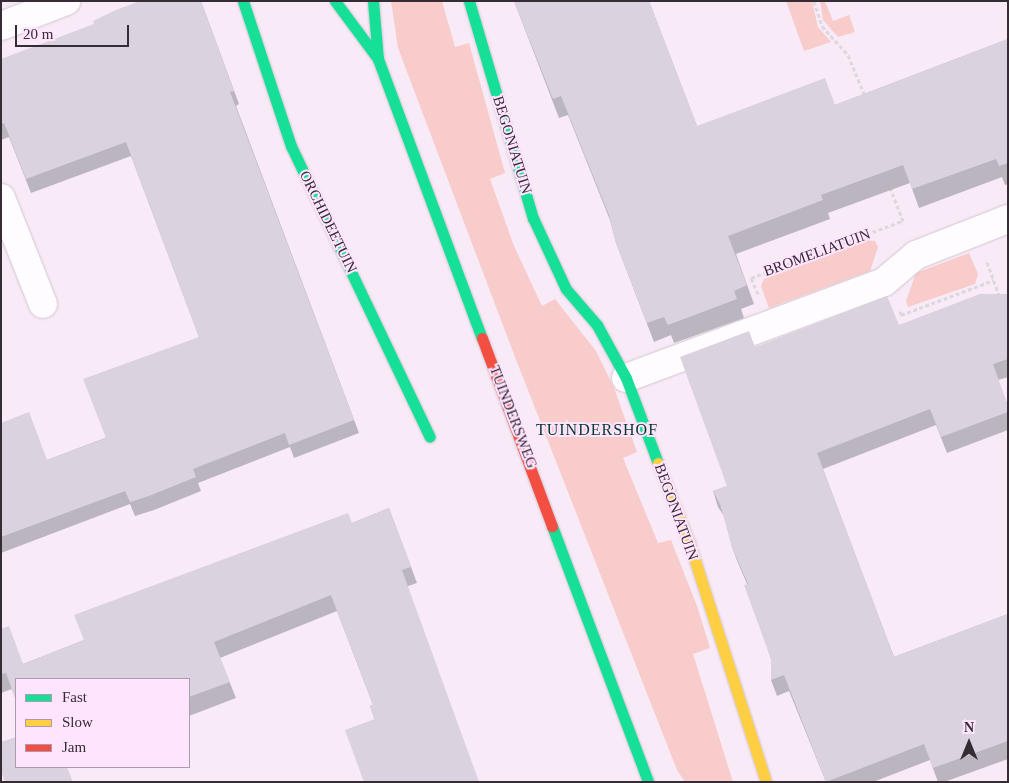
<!DOCTYPE html>
<style>
body{margin:0}
#map{position:relative;width:1009px;height:783px;overflow:hidden;background:#f8eaf7;font-family:Georgia,serif}
div>[style]{position:absolute}
[style*='--x']{left:calc(var(--x)*1px);top:calc(var(--y)*1px);width:calc(var(--w)*1px);rotate:calc(var(--a)*1deg)}
.green>*{inset:0;background:#f8ccca}
.path>*{height:3px;margin-top:-1.5px;transform-origin:0;background:repeating-linear-gradient(90deg,#ddd8dd 0 4px,transparent 0 6.5px)}
.roads{filter:drop-shadow(0 0 1px #d2c6d1) drop-shadow(0 0 1px #d2c6d1)}
.street>*{height:28px;margin:-14px;padding:0 14px;transform-origin:14px;border-radius:14px;background:#fefcfe}
.fast>*{height:11px;margin:-5.5px;padding:0 5.5px;transform-origin:5.5px;border-radius:5.5px;background:#16e098}
.slow>*{height:11px;margin:-5.5px;padding:0 5.5px;transform-origin:5.5px;border-radius:5.5px;background:#ffcf43}
.jam>*{height:11px;margin:-5.5px;padding:0 5.5px;transform-origin:5.5px;border-radius:5.5px;background:#f24e42}
.wall>*{inset:0;background:#bbb5bf}
.building>*{inset:0;background:#dad2de}
span{translate:-50% -50%;white-space:nowrap;text-align:center;line-height:1.15;-webkit-text-stroke:4px #fee4fd;paint-order:stroke}
.street-label{font-size:15px;color:#362c36}
.neighbourhood-label{font-size:16px;color:#013728;letter-spacing:1px}
.frame{position:absolute;inset:0;border:2px solid #362c36;pointer-events:none}
.legend{position:absolute;left:15px;top:678px;width:175px;height:90px;box-sizing:border-box;background:#fee4fd;border:1px solid #ae9aad;margin:0;padding:6px 9px;list-style:none;font-size:15px;color:#362c36}
.legend li{display:flex;align-items:center;gap:10px;height:25px}
.legend b{width:25px;border:1px solid #ae9aad}
.north{position:absolute;left:944px;top:718px;width:50px;height:50px;-webkit-text-stroke:4px #fee4fd;paint-order:stroke;rotate:0deg;font-size:14px;font-weight:700;line-height:20px;text-align:center;color:#362c36}
.north::after{content:'';display:block;margin:auto;width:18px;height:22px;background:#362c36;clip-path:polygon(50% 0,100% 100%,50% 72%,0 100%)}
.scale{position:absolute;left:15px;top:25px;width:114px;height:22px;box-sizing:border-box;border:2px solid #362c36;border-top:0;padding-left:6px;font-size:15px;line-height:18px;white-space:nowrap;color:#362c36;-webkit-text-stroke:4px #fee4fd;paint-order:stroke}
</style>
<div id="map">
<div class="green">
<div style="clip-path:polygon(391px 1px,442px 1px,455px 47px,469px 43px,505px 173px,490px 179px,514px 246px,542px 306px,555px 299px,596px 351px,614px 388px,637px 452px,623px 458px,658px 543px,671px 540px,697px 606px,710px 648px,693px 654px,733px 782px,685px 782px,677px 770px,515px 357px,398px 48px)"></div>
<div style="clip-path:polygon(786px 1px,812px 1px,818px 27px,831px 42px,804px 51px)"></div>
<div style="clip-path:polygon(820px 1px,825px 1px,833px 21px,849px 15px,855px 32px,838px 37px,823px 20px)"></div>
<div style="clip-path:polygon(868px 240px,875px 241px,878px 247px,870px 271px,769px 308px,761px 286px,764px 279px)"></div>
<div style="clip-path:polygon(969px 253px,978px 274px,975px 284px,908px 307px,906px 301px,916px 273px)"></div>
</div>
<div class="path">
<div style="--x:814;--y:1;--w:26;--a:72"></div>
<div style="--x:822;--y:26;--w:39;--a:48"></div>
<div style="--x:848;--y:55;--w:44;--a:67.5"></div>
<div style="--x:890;--y:187;--w:39;--a:69"></div>
<div style="--x:987;--y:262;--w:38;--a:70"></div>
<div style="--x:758;--y:294;--w:17;--a:-114"></div>
<div style="--x:751;--y:278;--w:161;--a:-20.7"></div>
<div style="--x:900;--y:311;--w:4;--a:76"></div>
<div style="--x:901;--y:315;--w:99;--a:-20.6"></div>
</div>
<div class="roads">
<div class="street">
<div style="--x:1;--y:26;--w:70;--a:-21"></div>
<div style="--x:1;--y:198;--w:114;--a:68.4"></div>
<div style="--x:626;--y:378;--w:275;--a:-20.4"></div>
<div style="--x:884;--y:282;--w:42;--a:-40.2"></div>
<div style="--x:916;--y:255;--w:99;--a:-21.4"></div>
</div>
<div class="fast">
<div style="--x:243;--y:1;--w:153;--a:71.7"></div>
<div style="--x:291;--y:146;--w:322;--a:64.5"></div>
<div style="--x:335;--y:1;--w:72;--a:53.4"></div>
<div style="--x:373;--y:1;--w:58;--a:85.1"></div>
<div style="--x:378;--y:59;--w:298;--a:69.6"></div>
<div style="--x:469;--y:1;--w:226;--a:73.6"></div>
<div style="--x:533;--y:218;--w:78;--a:65.1"></div>
<div style="--x:566;--y:289;--w:48;--a:49.3"></div>
<div style="--x:597;--y:325;--w:60;--a:61.3"></div>
<div style="--x:626;--y:378;--w:91;--a:69.4"></div>
<div style="--x:552;--y:526;--w:273;--a:69.4"></div>
</div>
<div class="slow">
<div style="--x:658;--y:463;--w:85;--a:68.6"></div>
<div style="--x:689;--y:542;--w:252;--a:72.2"></div>
</div>
<div class="jam">
<div style="--x:482;--y:338;--w:201;--a:69.6"></div>
</div>
</div>
<div class="wall">
<div style="clip-path:polygon(201px 1px,239px 104px,236px 106px,359px 433px,294px 458px,290px 447px,198px 483px,201px 491px,154px 510px,135px 516px,130px 504px,1px 553px,1px 423px,47px 460px,105px 438px,199px 337px,131px 156px,31px 193px,9px 137px,1px 140px,1px 59px)"></div>
<div style="clip-path:polygon(514px 1px,649px 1px,697px 126px,835px 105px,1008px 39px,1008px 184px,1005px 185px,1002px 177px,919px 208px,910px 183px,828px 213px,830px 219px,736px 254px,754px 304px,741px 309px,744px 318px,674px 343px,671px 335px,654px 342px,616px 243px,610px 220px,568px 115px,559px 118px)"></div>
<div style="clip-path:polygon(1008px 294px,1008px 377px,998px 380px,1008px 406px,1008px 430px,947px 453px,936px 425px,823px 469px,894px 657px,1008px 614px,1008px 759px,944px 782px,938px 782px,930px 760px,873px 782px,826px 782px,789px 691px,777px 696px,771px 680px,771px 659px,747px 584px,738px 563px,732px 547px,724px 516px,718px 507px,713px 491px,727px 486px,755px 347px,899px 325px)"></div>
<div style="clip-path:polygon(389px 508px,417px 583px,408px 586px,375px 720px,370px 706px,373px 705px,337px 611px,220px 658px,236px 698px,189px 716px,189px 679px,16px 679px,16px 701px,12px 689px,1px 693px,1px 629px,23px 664px,84px 640px,352px 523px)"></div>
</div>
<div class="building">
<div style="clip-path:polygon(140px 1px,201px 1px,234px 91px,230px 92px,354px 420px,289px 445px,285px 433px,193px 469px,196px 477px,149px 496px,130px 502px,125px 491px,1px 537px,1px 423px,29px 412px,47px 460px,106px 438px,83px 379px,199px 337px,126px 142px,26px 179px,4px 123px,1px 124px,1px 59px,94px 24px,93px 21px,116px 10px)"></div>
<div style="clip-path:polygon(514px 1px,649px 1px,697px 126px,825px 78px,835px 105px,1008px 39px,1008px 163px,999px 166px,996px 159px,912px 189px,903px 165px,821px 195px,823px 200px,728px 236px,747px 285px,734px 291px,737px 299px,668px 325px,664px 317px,647px 323px,616px 243px,609px 215px,561px 96px,553px 99px)"></div>
<div style="clip-path:polygon(980px 294px,1008px 294px,1008px 359px,993px 364px,1008px 406px,1008px 412px,941px 437px,930px 409px,817px 453px,894px 657px,1008px 614px,1008px 741px,933px 768px,924px 744px,826px 782px,784px 675px,771px 680px,771px 659px,744px 585px,748px 584px,732px 547px,720px 504px,713px 491px,727px 486px,680px 357px,749px 331px,755px 347px,887px 296px,899px 325px)"></div>
<div style="clip-path:polygon(389px 508px,411px 567px,402px 570px,479px 782px,364px 782px,345px 730px,375px 719px,370px 706px,373px 705px,331px 595px,214px 642px,230px 682px,189px 697px,189px 679px,16px 679px,16px 700px,6px 673px,1px 674px,1px 629px,9px 626px,23px 664px,84px 640px,74px 615px,348px 513px,352px 523px)"></div>
<div style="clip-path:polygon(16px 737px,16px 767px,67px 767px,73px 782px,5px 782px,1px 771px,1px 742px)"></div>
</div>
<div class="street-label">
<span style="left:512px;top:145px;rotate:73deg">BEGONIATUIN</span>
<span style="left:328px;top:222px;rotate:64deg">ORCHIDEETUIN</span>
<span style="left:817px;top:253px;rotate:-20deg">BROMELIATUIN</span>
<span style="left:513px;top:417px;rotate:69deg">TUINDERSWEG</span>
<span style="left:676px;top:512px;rotate:70deg">BEGONIATUIN</span>
</div>
<div class="neighbourhood-label">
<span style="left:597px;top:430px">TUINDERSHOF</span>
</div>
<div class="frame"></div>
<ul class="legend">
<li><b style="height:6px;background:#16e098"></b>Fast</li>
<li><b style="height:6px;background:#ffcf43"></b>Slow</li>
<li><b style="height:6px;background:#f24e42"></b>Jam</li>
</ul>
<div class="north">N</div>
<div class="scale">20 m</div>
</div>
